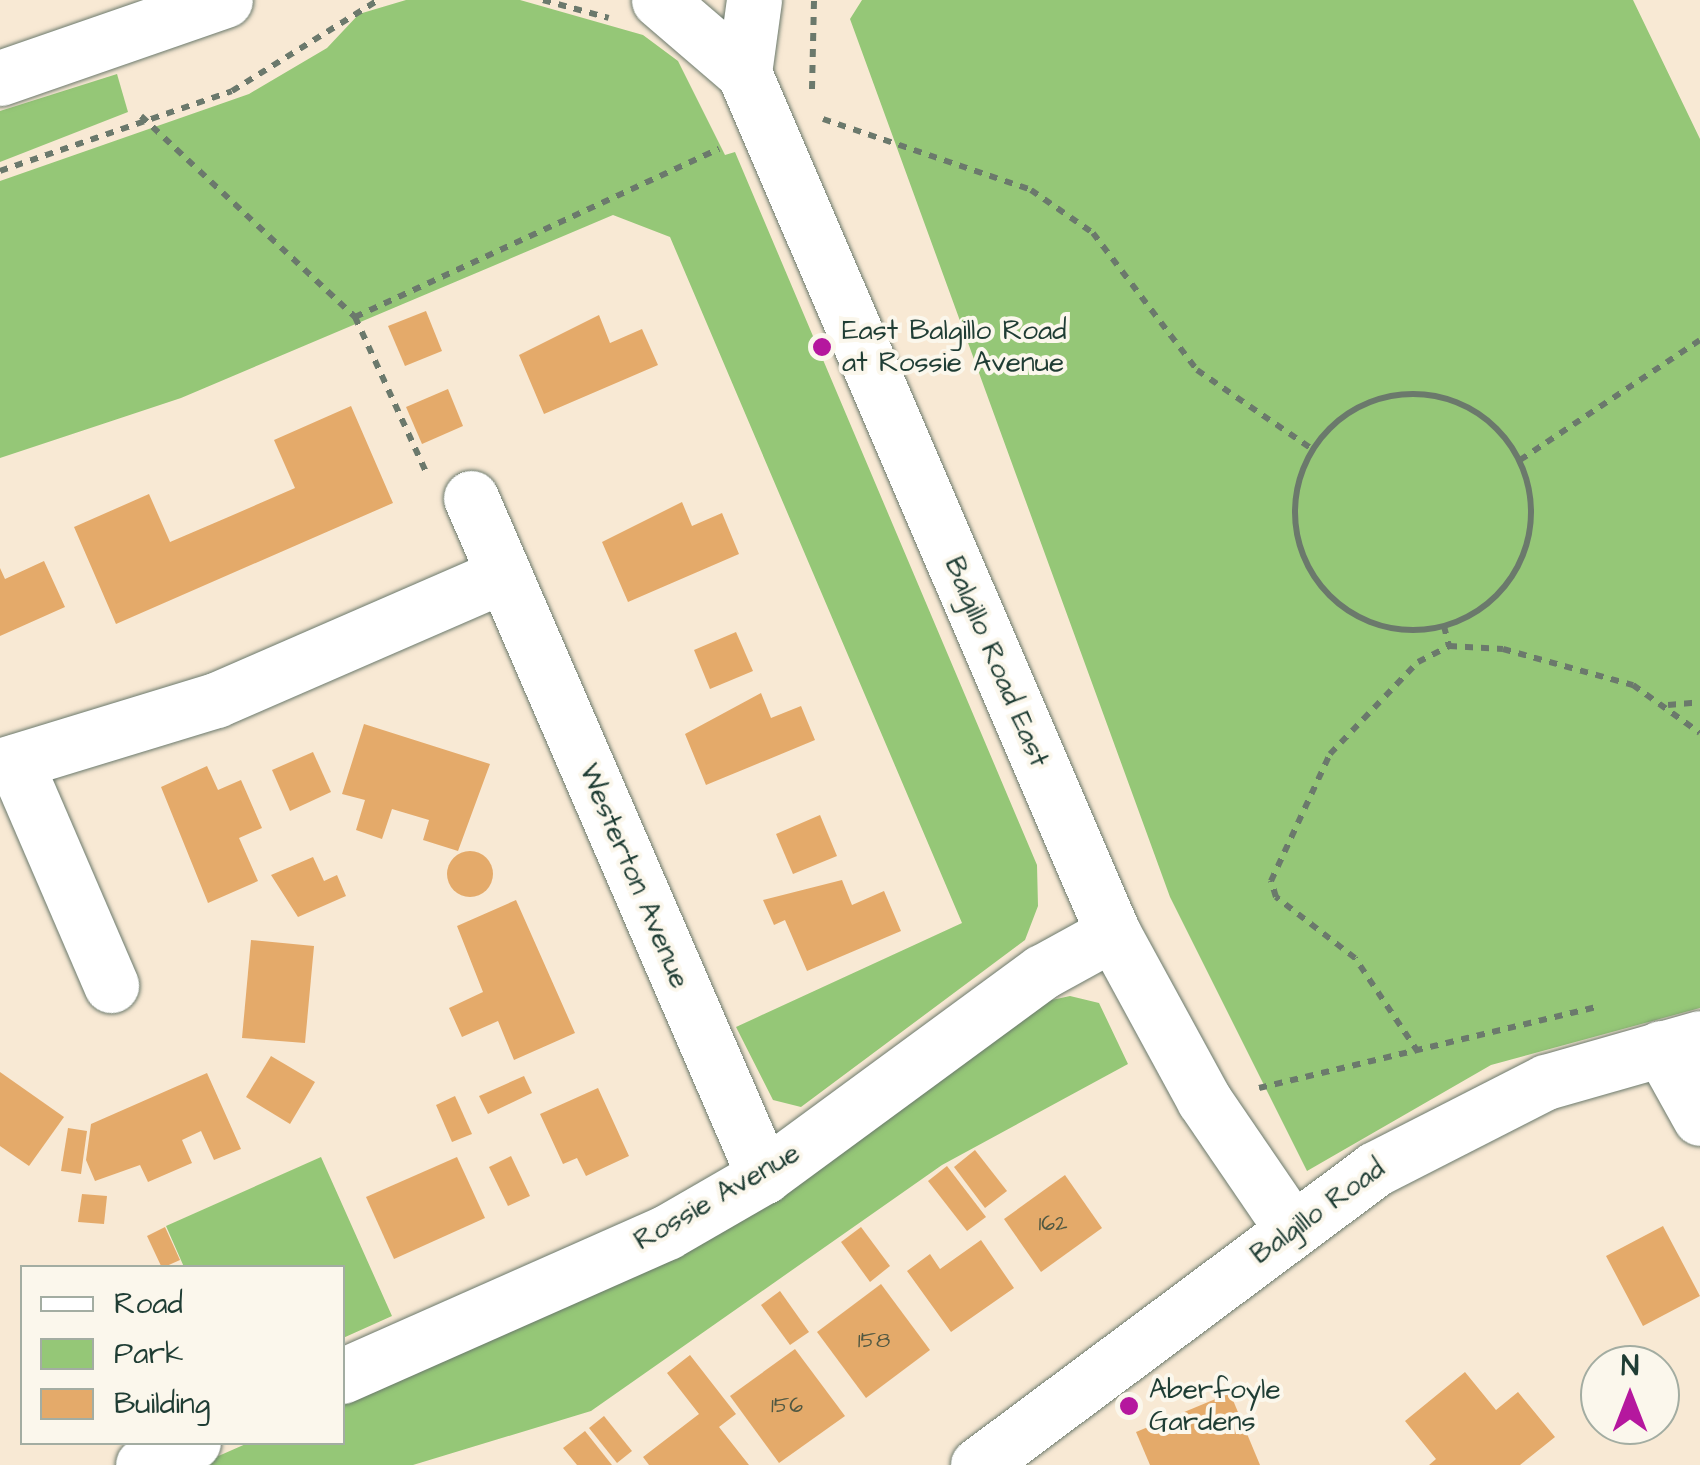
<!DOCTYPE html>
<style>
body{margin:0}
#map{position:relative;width:1700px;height:1465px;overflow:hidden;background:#f8e9d4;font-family:"Architects Daughter",sans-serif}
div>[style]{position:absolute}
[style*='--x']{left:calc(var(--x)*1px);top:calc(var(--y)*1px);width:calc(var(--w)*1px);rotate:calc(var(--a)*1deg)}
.green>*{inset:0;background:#95c777}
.building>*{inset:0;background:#e4aa6a}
.round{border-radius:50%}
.path>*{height:6px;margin-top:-3px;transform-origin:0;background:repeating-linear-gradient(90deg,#6b796c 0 8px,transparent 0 16px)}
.path>.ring{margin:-3px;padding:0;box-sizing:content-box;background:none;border:6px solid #6b796c;border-radius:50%}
.roads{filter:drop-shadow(0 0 2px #6b796c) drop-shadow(0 0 2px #6b796c)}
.minor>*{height:55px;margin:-27.5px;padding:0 27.5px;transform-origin:27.5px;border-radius:27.5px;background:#fff}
.major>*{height:55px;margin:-27.5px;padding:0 27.5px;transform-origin:27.5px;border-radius:27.5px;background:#fff}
.dots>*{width:28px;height:28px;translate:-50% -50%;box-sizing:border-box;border:5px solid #fbf7ec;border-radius:50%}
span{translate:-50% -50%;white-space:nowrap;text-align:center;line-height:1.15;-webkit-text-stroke:8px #fbf7ec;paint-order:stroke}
.number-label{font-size:22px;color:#505842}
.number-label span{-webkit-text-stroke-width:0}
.poi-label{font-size:28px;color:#1f3d34}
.left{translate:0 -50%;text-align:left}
.street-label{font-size:28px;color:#1f3d34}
.legend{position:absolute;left:20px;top:1265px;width:325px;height:180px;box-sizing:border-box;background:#fbf7ec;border:2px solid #a3ada2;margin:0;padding:12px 18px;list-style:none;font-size:30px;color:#1f3d34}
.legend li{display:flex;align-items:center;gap:20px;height:50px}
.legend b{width:50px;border:2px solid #a3ada2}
.north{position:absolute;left:1580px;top:1345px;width:100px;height:100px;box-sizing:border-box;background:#fbf7ec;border:2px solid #a3ada2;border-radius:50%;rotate:0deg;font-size:28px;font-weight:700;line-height:40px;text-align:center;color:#1f3d34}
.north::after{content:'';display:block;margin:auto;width:35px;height:45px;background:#b5179e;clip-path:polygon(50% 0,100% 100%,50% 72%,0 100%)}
</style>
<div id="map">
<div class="green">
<div style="clip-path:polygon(406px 0,520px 0,643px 35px,678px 61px,725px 155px,735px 152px,1037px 865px,1038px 906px,1025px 940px,801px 1107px,773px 1100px,736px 1027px,962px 923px,670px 237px,613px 215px,181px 398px,0 458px,0 181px,249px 94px,327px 48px,359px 14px)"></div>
<div style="clip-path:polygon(862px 0,1633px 0,1700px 139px,1700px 1008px,1491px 1065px,1307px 1171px,1170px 897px,850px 19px)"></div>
<div style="clip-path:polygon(117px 74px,128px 112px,0 162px,0 111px)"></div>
<div style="clip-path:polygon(1070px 996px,1099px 1003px,1128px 1064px,942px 1165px,591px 1411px,413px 1465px,198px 1465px,248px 1443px,342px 1442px,343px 1400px,1034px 1004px)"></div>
<div style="clip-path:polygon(321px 1157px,392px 1316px,343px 1338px,342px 1268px,184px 1267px,166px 1226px)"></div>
</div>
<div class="building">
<div style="clip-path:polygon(426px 311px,442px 351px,405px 366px,388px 326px)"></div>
<div style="clip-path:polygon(599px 315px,610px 343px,642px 329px,658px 365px,544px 414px,519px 355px)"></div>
<div style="clip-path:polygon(448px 389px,463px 426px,422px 444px,406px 407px)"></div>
<div style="clip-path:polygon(351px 406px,393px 503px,116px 624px,74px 527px,149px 494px,170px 542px,233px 515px,295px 488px,274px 440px)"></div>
<div style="clip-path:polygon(682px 502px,692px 526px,722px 513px,739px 554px,628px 602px,602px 542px)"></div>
<div style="clip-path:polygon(44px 561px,65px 607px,0 636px,0 568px,5px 579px)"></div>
<div style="clip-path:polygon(736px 632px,753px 671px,710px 689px,694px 650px)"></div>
<div style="clip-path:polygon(761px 693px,771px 718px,801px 706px,815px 740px,706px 785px,685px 734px)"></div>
<div style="clip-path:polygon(364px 724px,490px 764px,458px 851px,423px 840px,429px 820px,392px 809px,382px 839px,356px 830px,365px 800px,342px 794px)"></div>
<div style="clip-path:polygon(313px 752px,331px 792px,290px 811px,272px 770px)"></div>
<div style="clip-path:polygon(207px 766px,218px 790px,241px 780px,262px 828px,239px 838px,258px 881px,208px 903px,161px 787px)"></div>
<div style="clip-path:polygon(820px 815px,837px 856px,793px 874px,776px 834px)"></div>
<div class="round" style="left:447px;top:851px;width:46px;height:46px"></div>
<div style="clip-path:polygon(313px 857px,324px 881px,337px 875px,346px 896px,298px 917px,271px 875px)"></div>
<div style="clip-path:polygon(842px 880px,852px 905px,884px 891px,901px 931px,807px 971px,785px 920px,774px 925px,763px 900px)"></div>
<div style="clip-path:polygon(516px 900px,575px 1033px,514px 1060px,498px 1021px,462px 1037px,449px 1008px,483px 992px,457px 926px)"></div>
<div style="clip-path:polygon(251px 940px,314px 946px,305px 1043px,242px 1038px)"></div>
<div style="clip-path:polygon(271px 1056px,315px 1082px,290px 1124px,246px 1097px)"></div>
<div style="clip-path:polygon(0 1072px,64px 1117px,29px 1166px,0 1146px)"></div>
<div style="clip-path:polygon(207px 1073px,241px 1149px,214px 1160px,201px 1131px,182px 1140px,192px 1163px,148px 1182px,140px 1165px,95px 1181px,86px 1160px,91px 1124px)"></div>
<div style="clip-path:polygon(524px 1076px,532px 1093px,488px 1114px,479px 1096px)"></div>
<div style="clip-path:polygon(598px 1088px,629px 1156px,586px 1176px,577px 1158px,563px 1164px,540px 1114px)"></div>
<div style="clip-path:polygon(455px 1096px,472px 1134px,452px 1142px,436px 1105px)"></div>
<div style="clip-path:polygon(68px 1128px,87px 1131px,81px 1174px,61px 1171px)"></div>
<div style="clip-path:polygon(975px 1150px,1007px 1191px,985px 1208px,954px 1167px)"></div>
<div style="clip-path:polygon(511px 1156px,530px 1196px,508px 1206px,489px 1167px)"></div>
<div style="clip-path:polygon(457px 1157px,485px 1218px,394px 1259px,366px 1197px)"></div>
<div style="clip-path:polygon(947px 1166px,986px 1217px,967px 1231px,928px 1181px)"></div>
<div style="clip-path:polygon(1065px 1175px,1102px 1228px,1041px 1272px,1004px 1219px)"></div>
<div style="clip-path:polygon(82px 1194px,107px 1196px,104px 1224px,78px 1222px)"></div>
<div style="clip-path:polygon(1663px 1226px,1700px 1296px,1643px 1326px,1606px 1256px)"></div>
<div style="clip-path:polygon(165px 1227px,180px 1260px,162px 1268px,147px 1236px)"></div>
<div style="clip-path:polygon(861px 1227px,890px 1266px,870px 1282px,841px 1242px)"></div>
<div style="clip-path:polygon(981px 1240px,1014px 1288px,951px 1332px,907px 1271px,930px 1254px,940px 1269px)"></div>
<div style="clip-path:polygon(881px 1284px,930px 1350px,866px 1398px,817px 1332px)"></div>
<div style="clip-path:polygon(780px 1291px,809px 1332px,790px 1345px,761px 1305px)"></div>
<div style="clip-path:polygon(795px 1349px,845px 1416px,779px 1463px,730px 1396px)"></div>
<div style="clip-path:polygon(690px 1355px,736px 1414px,719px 1427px,749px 1465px,649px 1465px,643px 1457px,699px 1414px,667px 1373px)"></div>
<div style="clip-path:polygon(1465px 1372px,1496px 1410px,1518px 1392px,1555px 1437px,1520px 1465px,1429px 1465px,1436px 1459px,1405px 1421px)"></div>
<div style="clip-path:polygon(1230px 1393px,1260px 1465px,1150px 1465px,1136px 1432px)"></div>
<div style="clip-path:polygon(604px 1416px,632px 1451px,617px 1463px,589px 1428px)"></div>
<div style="clip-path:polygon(585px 1431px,612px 1465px,577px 1465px,563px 1448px)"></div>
</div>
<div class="path">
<div style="--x:543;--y:0;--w:68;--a:15.3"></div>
<div style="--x:812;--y:89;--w:89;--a:-88.7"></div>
<div style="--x:141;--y:116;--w:294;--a:43.2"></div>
<div style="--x:355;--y:317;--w:401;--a:-24.8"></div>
<div style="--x:823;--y:119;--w:220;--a:18.8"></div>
<div style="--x:1031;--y:190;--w:75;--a:34.7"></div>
<div style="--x:1093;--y:233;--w:172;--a:52.8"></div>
<div style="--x:1197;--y:370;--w:140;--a:34.5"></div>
<div style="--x:0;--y:171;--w:245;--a:-19"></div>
<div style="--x:232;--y:91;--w:172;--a:-31.9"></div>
<div style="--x:355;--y:317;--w:170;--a:65.4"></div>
<div class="ring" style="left:1295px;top:394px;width:230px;height:230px"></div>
<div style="--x:1520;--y:460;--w:216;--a:-33.7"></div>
<div style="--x:1444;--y:626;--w:21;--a:76"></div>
<div style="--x:1449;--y:646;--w:54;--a:3.2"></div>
<div style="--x:1503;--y:649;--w:135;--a:15.5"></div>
<div style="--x:1633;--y:685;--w:82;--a:35.6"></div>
<div style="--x:1668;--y:705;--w:32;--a:-5"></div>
<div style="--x:1418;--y:1052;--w:113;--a:-123.8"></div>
<div style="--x:1355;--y:958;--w:100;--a:-142.3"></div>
<div style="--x:1276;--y:897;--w:17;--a:-107"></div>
<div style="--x:1271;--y:881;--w:140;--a:-65.1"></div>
<div style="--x:1330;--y:754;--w:127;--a:-46.3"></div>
<div style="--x:1418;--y:662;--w:35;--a:-27"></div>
<div style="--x:1259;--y:1088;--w:348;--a:-13.5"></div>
</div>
<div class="roads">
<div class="minor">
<div style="--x:659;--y:0;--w:112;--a:40.7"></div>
<div style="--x:744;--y:73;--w:936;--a:66.78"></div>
<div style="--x:1113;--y:933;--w:190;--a:61.4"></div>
<div style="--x:1204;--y:1100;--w:156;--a:55.7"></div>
<div style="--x:744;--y:73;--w:74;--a:-82.2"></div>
<div style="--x:471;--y:498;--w:739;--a:66.63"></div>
<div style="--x:15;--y:762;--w:243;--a:66.7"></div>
<div style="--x:0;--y:766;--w:226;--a:-17"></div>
<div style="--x:216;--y:700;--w:314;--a:-23.5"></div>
<div style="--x:1661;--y:1048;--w:80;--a:60.9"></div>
<div style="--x:342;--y:1376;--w:355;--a:-23.9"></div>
<div style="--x:667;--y:1232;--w:112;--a:-30"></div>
<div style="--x:764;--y:1176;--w:345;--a:-36.3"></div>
<div style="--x:1042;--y:972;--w:81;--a:-28.8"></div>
<div style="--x:143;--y:1465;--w:55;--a:-24.7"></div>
<div style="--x:978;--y:1465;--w:495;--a:-36.7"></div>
<div style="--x:1375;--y:1169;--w:192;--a:-27"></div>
<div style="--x:1546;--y:1082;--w:160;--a:-15.9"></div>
</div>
<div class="major">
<div style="--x:0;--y:78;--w:238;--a:-19.1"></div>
</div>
</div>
<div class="dots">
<div style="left:822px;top:347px;background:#b5179e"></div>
<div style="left:1129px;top:1406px;background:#b5179e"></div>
</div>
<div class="number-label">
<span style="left:1053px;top:1224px">162</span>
<span style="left:874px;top:1341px">158</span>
<span style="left:787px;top:1406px">156</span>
</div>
<div class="poi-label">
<span class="left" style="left:842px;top:347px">East Balgillo Road<br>at Rossie Avenue</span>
<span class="left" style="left:1149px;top:1406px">Aberfoyle<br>Gardens</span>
</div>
<div class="street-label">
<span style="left:996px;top:662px;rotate:67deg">Balgillo Road East</span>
<span style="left:634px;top:876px;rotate:67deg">Westerton Avenue</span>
<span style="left:717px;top:1197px;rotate:-30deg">Rossie Avenue</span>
<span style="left:1318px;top:1212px;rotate:-36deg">Balgillo Road</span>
</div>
<ul class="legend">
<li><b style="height:12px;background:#fff"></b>Road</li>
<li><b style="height:28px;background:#95c777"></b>Park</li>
<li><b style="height:28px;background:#e4aa6a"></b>Building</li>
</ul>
<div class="north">N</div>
</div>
